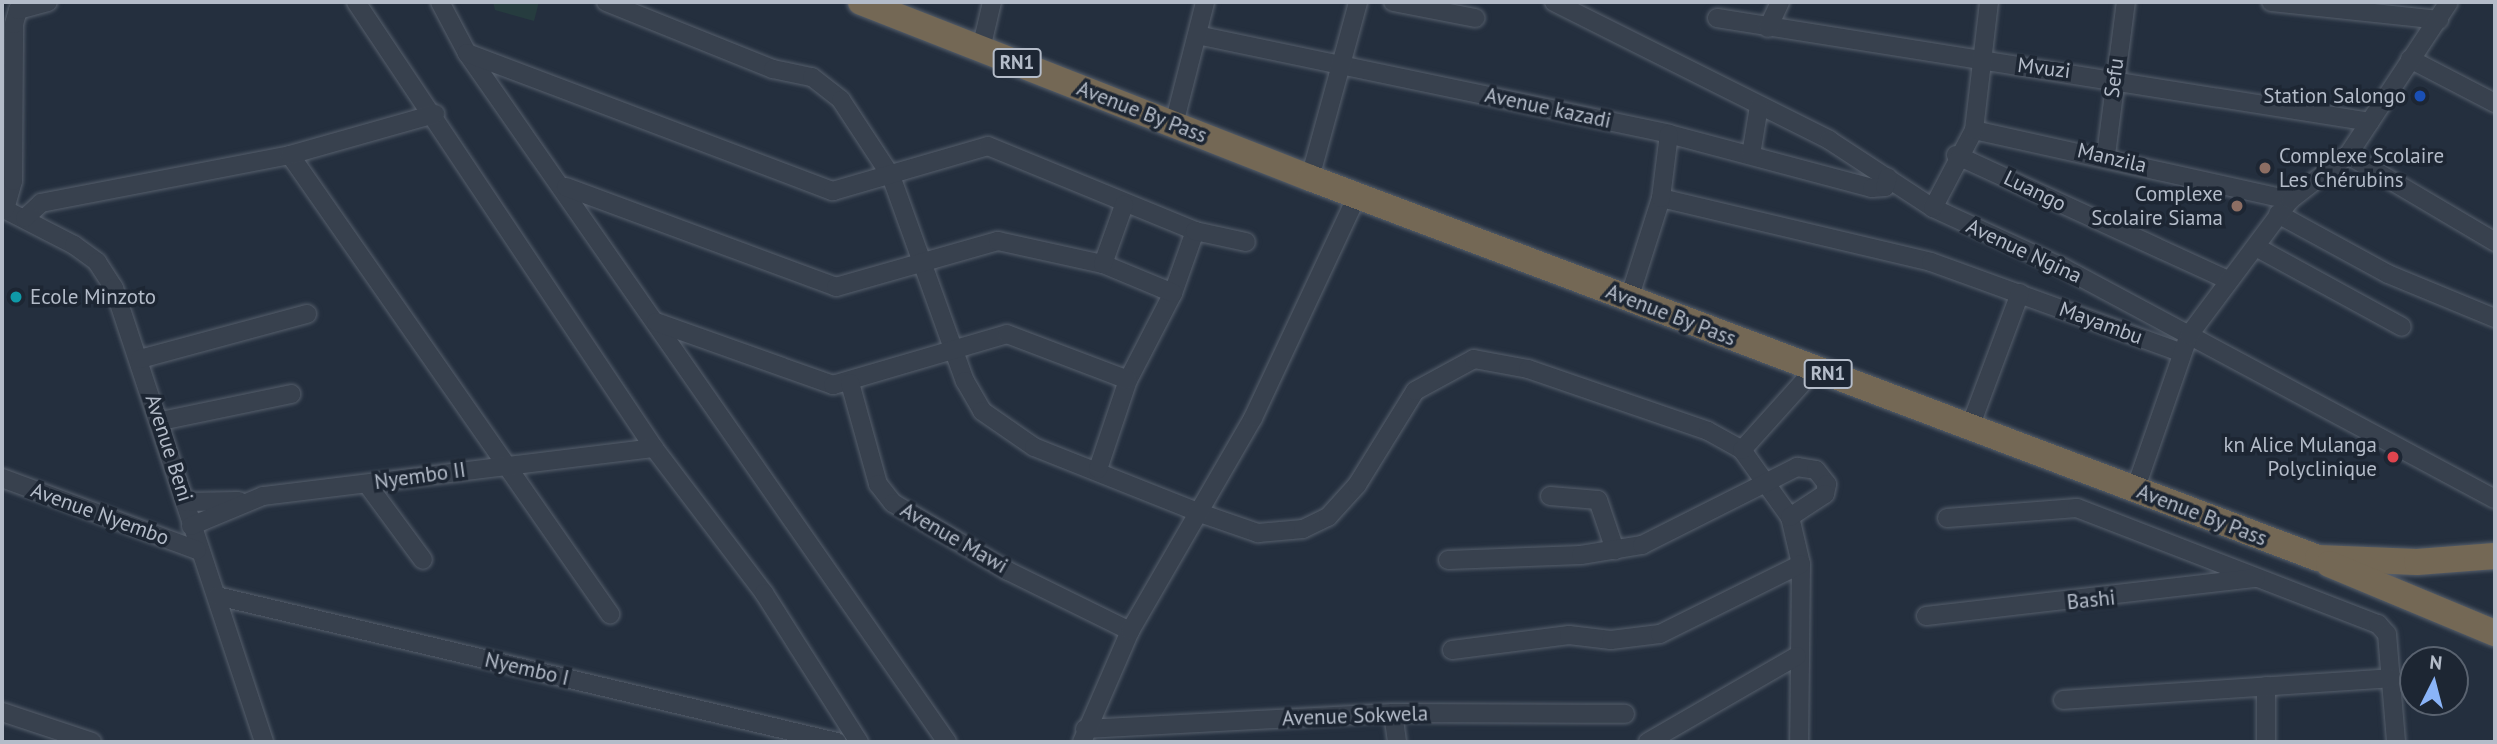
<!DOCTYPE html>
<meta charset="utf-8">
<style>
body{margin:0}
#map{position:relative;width:2497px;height:744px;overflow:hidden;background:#242f3e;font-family:"PT Sans",sans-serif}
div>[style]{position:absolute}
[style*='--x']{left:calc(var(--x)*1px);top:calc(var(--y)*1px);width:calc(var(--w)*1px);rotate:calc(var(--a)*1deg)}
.green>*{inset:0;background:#263c3f}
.roads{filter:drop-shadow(0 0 2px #565f6c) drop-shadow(0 0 2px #565f6c)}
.minor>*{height:18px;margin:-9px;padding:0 9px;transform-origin:9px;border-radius:9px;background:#38414e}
.highway>*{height:26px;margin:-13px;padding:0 13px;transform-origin:13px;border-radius:13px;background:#746855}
.dots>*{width:19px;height:19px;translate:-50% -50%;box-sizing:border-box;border:4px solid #1d2633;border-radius:50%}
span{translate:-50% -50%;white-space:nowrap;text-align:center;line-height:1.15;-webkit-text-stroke:7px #1d2633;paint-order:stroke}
.shield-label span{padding:2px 5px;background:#1d2633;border:2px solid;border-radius:5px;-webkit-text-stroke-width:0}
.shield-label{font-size:19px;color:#b4bcc9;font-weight:700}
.street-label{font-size:21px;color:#b4bcc9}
.poi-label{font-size:21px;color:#b4bcc9}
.right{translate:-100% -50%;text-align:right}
.left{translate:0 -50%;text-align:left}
.frame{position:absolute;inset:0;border:4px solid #b4bcc9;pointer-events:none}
.north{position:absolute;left:2399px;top:646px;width:70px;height:70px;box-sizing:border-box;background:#1d2633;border:2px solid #59626f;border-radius:50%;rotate:6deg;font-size:19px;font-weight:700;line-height:28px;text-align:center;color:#b4bcc9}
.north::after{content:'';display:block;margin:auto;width:24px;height:32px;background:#8ab4f8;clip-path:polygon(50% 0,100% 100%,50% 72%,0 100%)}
</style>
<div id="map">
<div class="green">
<div style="clip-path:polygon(493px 2px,539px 2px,534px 21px,495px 10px)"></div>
</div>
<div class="roads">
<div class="minor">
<div style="--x:356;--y:2;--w:536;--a:56.25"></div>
<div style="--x:654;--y:448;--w:182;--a:52.8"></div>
<div style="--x:764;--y:593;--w:177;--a:57.5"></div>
<div style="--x:440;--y:2;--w:58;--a:62.1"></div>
<div style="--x:467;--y:53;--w:840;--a:55.14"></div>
<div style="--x:606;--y:2;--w:180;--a:21.9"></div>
<div style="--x:773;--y:69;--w:40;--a:12"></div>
<div style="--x:812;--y:77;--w:37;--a:38"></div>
<div style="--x:841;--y:100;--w:91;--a:56.7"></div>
<div style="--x:891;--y:176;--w:218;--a:70.2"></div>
<div style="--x:965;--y:381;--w:34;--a:60"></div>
<div style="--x:982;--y:411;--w:63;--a:34.7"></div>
<div style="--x:1034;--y:447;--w:175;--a:21.7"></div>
<div style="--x:1197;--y:512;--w:65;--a:19"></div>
<div style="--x:1258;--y:533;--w:45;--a:-5.1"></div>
<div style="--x:1303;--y:529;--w:28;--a:-26"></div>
<div style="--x:1328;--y:517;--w:43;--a:-47.8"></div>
<div style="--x:1357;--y:485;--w:110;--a:-58.3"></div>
<div style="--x:1415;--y:391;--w:67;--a:-28.5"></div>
<div style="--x:1474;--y:359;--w:55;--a:10.5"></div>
<div style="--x:1528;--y:369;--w:190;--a:19"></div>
<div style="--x:1708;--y:431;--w:39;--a:29"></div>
<div style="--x:1742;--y:450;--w:82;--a:54.4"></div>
<div style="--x:1790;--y:517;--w:48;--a:76.8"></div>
<div style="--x:1801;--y:564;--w:178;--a:90.6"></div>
<div style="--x:1393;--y:2;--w:84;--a:11"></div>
<div style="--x:1554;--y:2;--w:308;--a:26.6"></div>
<div style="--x:1829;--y:140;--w:124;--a:33.2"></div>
<div style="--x:1933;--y:208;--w:142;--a:24.6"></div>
<div style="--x:2062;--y:267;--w:491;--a:28.2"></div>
<div style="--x:2271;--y:2;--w:169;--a:6.1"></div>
<div style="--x:1717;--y:18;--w:661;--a:9.05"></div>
<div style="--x:1768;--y:28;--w:29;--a:-65"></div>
<div style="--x:1197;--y:35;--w:482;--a:11.8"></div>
<div style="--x:1669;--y:134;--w:210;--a:14.9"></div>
<div style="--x:1872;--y:188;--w:13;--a:-4"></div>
<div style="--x:1885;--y:187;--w:10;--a:-73"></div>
<div style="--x:981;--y:49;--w:48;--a:-76.8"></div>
<div style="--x:467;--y:53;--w:391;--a:20.7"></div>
<div style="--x:833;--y:191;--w:161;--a:-16.2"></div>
<div style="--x:988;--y:146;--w:224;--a:22.3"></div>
<div style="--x:1195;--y:231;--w:66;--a:109.5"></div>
<div style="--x:1173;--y:293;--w:98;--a:117.3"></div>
<div style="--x:1128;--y:380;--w:94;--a:108.6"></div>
<div style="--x:2410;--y:59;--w:96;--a:27.4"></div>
<div style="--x:1174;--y:124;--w:126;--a:-75.7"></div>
<div style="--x:1974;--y:130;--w:324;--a:12.5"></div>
<div style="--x:290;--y:155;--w:560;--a:55.12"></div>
<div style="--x:1751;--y:155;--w:50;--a:-80.7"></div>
<div style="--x:1956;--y:155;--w:299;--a:24.7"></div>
<div style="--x:2106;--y:155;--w:154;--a:-82.6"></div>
<div style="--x:2348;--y:155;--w:171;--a:30.6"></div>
<div style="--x:1310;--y:178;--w:182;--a:-74.7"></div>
<div style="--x:566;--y:187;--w:288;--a:20.3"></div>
<div style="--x:836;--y:287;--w:168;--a:-15.9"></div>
<div style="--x:998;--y:241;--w:107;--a:12.4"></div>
<div style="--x:1103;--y:264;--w:76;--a:22.5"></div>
<div style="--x:1661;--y:198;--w:277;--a:13.3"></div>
<div style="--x:1931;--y:262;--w:267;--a:19.9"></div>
<div style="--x:2;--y:208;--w:81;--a:27.2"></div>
<div style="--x:74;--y:245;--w:29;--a:36"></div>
<div style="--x:97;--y:262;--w:31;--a:57"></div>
<div style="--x:114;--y:288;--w:478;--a:71.7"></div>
<div style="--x:1933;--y:208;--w:88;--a:-62.3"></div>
<div style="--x:1974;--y:130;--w:129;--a:-83.3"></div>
<div style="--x:5;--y:209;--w:29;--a:-74"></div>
<div style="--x:13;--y:181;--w:157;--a:-89.6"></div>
<div style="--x:14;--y:24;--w:15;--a:-74"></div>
<div style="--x:18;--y:10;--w:31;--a:-15"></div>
<div style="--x:2278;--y:214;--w:125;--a:28.6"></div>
<div style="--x:2388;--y:274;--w:116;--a:22.4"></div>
<div style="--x:25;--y:218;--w:22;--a:-43"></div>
<div style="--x:41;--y:203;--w:254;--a:-10.9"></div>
<div style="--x:290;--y:155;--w:151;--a:-15.8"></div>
<div style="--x:1195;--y:231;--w:52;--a:12.2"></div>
<div style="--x:2256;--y:247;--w:166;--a:28.7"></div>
<div style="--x:1103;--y:264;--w:63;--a:-70.4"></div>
<div style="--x:1629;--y:299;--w:106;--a:-72.4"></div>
<div style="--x:1661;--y:198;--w:64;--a:-82.9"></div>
<div style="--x:656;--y:322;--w:188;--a:19.6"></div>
<div style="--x:833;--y:385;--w:181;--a:-16.3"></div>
<div style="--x:1007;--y:334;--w:129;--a:20.8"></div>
<div style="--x:140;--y:359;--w:173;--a:-15.1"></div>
<div style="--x:850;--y:383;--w:105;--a:74.5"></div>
<div style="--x:878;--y:484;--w:24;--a:52"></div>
<div style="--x:893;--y:503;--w:134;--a:30.6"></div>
<div style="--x:1008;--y:571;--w:136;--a:26.2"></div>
<div style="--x:161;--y:421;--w:133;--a:-11.7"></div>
<div style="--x:1970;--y:427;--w:143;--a:-69.5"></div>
<div style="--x:1742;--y:450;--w:109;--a:-48"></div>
<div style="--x:2;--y:478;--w:208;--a:20.3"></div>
<div style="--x:367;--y:484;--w:94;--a:53.6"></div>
<div style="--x:2135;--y:490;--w:164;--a:-70.8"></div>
<div style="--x:2189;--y:335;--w:169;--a:-53.2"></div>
<div style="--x:2290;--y:200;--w:73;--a:-37.8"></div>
<div style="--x:2348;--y:155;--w:183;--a:-56.6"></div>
<div style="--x:1550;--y:496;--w:48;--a:4.8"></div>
<div style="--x:1598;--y:500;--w:53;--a:71.2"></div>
<div style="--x:187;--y:502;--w:52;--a:-1.1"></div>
<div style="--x:1947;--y:518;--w:130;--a:-4.4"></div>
<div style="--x:2077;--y:508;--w:323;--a:21.1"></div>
<div style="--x:2378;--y:624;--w:13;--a:48"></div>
<div style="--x:2387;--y:634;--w:108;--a:85.2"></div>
<div style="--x:191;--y:526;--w:78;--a:-22.6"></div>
<div style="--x:263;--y:496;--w:394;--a:-7"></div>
<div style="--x:1448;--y:560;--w:133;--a:-2.2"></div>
<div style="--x:1581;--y:555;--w:62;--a:-9.3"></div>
<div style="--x:1642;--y:545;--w:174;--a:-26.7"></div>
<div style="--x:1797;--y:467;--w:19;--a:9"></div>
<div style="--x:1816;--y:470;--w:18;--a:52"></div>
<div style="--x:1827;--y:484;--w:10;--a:101"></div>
<div style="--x:1825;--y:494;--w:42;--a:146.7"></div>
<div style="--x:217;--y:596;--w:637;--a:13.25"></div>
<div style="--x:1926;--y:616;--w:332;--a:-6.6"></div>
<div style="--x:1452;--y:650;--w:118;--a:-7.3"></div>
<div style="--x:1569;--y:635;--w:42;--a:6.8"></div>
<div style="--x:1611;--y:640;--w:49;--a:-7"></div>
<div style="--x:1660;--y:634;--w:157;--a:-26.4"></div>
<div style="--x:2266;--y:686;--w:56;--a:90"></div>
<div style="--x:2063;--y:700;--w:330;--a:-3.8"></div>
<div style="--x:2;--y:712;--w:95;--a:18.4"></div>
<div style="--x:1393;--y:713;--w:29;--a:82"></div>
<div style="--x:1085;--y:729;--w:308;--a:-3"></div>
<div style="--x:1393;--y:713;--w:232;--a:0.2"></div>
<div style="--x:1082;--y:742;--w:121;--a:-66.6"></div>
<div style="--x:1130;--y:631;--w:246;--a:-60"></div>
<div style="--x:1253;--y:418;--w:245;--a:-64.9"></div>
<div style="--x:1648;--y:742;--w:172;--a:-30"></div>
</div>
<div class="highway">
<div style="--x:861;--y:2;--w:482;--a:21.4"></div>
<div style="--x:1310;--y:178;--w:1077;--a:20.66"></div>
<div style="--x:2318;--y:558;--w:99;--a:2.3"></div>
<div style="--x:2417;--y:562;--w:78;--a:-4.4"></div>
<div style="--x:2329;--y:564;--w:180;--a:22.6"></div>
</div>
</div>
<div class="dots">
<div style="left:2420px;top:96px;background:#1a4fb4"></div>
<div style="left:2265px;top:168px;background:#8d6e63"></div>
<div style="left:2237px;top:206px;background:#8d6e63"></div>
<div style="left:16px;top:297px;background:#0f9aa8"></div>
<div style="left:2393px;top:457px;background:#e0444e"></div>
</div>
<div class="shield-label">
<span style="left:1017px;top:63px">RN1</span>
<span style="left:1828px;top:374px">RN1</span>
</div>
<div class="street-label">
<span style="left:2044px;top:68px;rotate:7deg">Mvuzi</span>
<span style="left:2114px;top:78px;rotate:-83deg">Sefu</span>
<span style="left:1548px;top:108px;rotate:12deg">Avenue kazadi</span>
<span style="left:1142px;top:112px;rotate:21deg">Avenue By Pass</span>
<span style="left:2112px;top:158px;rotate:13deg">Manzila</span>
<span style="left:2035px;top:191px;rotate:26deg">Luango</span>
<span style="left:2024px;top:251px;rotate:25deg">Avenue Ngina</span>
<span style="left:1671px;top:315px;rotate:21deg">Avenue By Pass</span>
<span style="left:2101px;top:323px;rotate:20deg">Mayambu</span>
<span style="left:169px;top:448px;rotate:72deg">Avenue Beni</span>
<span style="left:420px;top:476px;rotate:-8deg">Nyembo II</span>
<span style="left:100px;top:514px;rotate:20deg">Avenue Nyembo</span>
<span style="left:2202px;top:515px;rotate:21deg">Avenue By Pass</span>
<span style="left:954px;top:538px;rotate:30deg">Avenue Mawi</span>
<span style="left:2091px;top:600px;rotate:-6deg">Bashi</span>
<span style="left:527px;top:669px;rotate:13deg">Nyembo I</span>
<span style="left:1355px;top:716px;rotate:-2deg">Avenue Sokwela</span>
</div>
<div class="poi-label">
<span class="right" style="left:2406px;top:96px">Station Salongo</span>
<span class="left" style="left:2279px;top:168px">Complexe Scolaire<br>Les Chérubins</span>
<span class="right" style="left:2223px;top:206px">Complexe<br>Scolaire Siama</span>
<span class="left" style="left:30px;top:297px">Ecole Minzoto</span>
<span class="right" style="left:2377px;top:457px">kn Alice Mulanga<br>Polyclinique</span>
</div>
<div class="frame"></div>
<div class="north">N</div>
</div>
